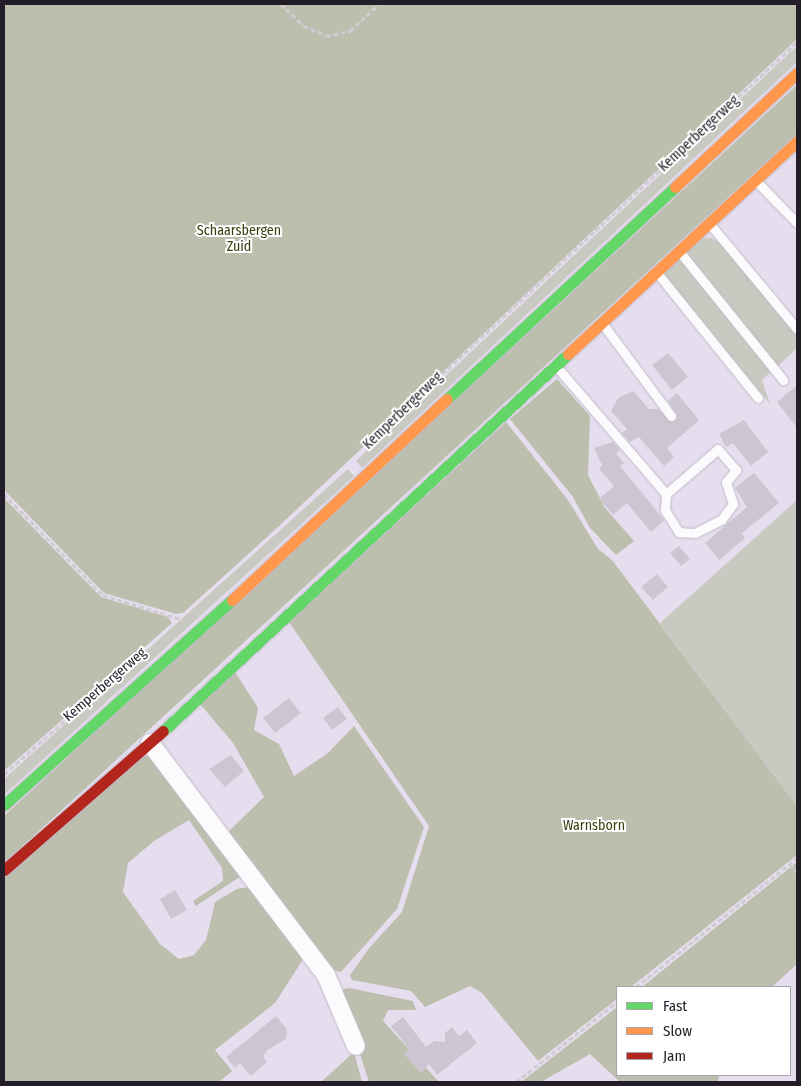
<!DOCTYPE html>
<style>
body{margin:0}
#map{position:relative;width:801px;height:1086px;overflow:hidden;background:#e6deee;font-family:"Fira Sans Condensed",sans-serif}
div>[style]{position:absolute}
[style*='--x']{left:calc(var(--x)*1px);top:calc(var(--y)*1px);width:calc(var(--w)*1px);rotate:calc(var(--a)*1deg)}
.green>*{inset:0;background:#c8c9c0}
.forest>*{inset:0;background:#bcbfae}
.building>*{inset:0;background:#ccc6d2}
.path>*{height:2.5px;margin-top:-1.25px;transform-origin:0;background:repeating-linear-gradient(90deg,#ceccd0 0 5px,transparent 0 7.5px)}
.roads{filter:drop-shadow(0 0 1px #c2bbc8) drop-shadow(0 0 1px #c2bbc8)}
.lane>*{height:9px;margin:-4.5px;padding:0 4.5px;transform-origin:4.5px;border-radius:4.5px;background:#fbfafc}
.street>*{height:18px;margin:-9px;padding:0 9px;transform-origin:9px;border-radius:9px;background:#fbfafc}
.fast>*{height:11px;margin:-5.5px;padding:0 5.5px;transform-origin:5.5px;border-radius:5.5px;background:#63d668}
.slow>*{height:11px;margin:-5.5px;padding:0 5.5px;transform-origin:5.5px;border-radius:5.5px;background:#ff974d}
.jam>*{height:11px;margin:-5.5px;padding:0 5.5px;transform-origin:5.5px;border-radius:5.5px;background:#b3261e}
span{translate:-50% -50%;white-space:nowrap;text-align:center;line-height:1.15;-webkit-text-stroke:4px #fff;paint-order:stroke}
.street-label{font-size:14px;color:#221d27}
.park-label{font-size:14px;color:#37400d}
.frame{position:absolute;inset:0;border:5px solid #221d27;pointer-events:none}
.legend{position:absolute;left:616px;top:986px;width:175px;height:90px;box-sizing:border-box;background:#fff;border:1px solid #a7a5a9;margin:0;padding:6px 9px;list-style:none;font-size:15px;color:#221d27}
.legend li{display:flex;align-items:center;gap:10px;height:25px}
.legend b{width:25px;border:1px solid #a7a5a9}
</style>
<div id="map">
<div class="green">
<div style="clip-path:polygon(797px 46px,797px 62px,362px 468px,356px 461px,390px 428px)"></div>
<div style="clip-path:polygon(703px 238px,712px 238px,733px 252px,797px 334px,797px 348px,777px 367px,686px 252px)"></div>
<div style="clip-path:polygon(679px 259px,771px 372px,762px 380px,770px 404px,663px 274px)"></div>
<div style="clip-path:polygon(348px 469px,354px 476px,4px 795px,4px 779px)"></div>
<div style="clip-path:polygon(797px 500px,797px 806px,660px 623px)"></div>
</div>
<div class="forest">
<div style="clip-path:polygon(4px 4px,797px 4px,797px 39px,278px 527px,183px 613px,176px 614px,104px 593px,4px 490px)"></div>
<div style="clip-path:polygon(797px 85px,797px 134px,4px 863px,4px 816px)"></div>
<div style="clip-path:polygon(557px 379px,590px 416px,588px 475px,605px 508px,634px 541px,616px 555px,590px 528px,573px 497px,510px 419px)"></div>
<div style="clip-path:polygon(506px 422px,568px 500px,598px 549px,612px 560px,797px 806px,797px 855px,631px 987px,617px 987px,617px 999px,538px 1061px,482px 993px,470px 986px,425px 1007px,411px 991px,352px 980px,350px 975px,370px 947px,402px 912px,429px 826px,289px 622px)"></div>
<div style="clip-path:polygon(4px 498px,101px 597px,168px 617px,172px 623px,4px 771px)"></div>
<div style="clip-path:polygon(235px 672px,258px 708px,254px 730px,279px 744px,294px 776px,328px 753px,354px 726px,424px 827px,397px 909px,341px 972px,327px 969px,227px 833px,264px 797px,233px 743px,200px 704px)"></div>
<div style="clip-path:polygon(157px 755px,241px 876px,196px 906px,193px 901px,223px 881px,222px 868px,189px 820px,154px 841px,128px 863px,123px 892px,160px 944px,179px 959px,194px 955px,206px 940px,215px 902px,237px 889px,255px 886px,302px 954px,302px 961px,275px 1003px,215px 1050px,232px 1071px,219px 1082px,4px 1082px,4px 878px,143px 756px)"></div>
<div style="clip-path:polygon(797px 862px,797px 964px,772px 987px,642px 987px)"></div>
<div style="clip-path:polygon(349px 988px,413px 1001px,416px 1010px,388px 1010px,383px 1021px,439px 1082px,369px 1082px,339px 990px)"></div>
<div style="clip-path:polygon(617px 1007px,617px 1075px,719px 1075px,718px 1082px,620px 1082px,590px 1054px,541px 1082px,521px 1082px)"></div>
<div style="clip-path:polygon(354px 1052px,362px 1082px,321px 1082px)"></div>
</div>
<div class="building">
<div style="clip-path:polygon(668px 353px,688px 377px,672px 390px,652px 365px)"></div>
<div style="clip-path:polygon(797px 385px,797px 428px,777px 402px)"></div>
<div style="clip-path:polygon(633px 391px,649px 409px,658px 409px,671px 422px,677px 415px,668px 401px,677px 393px,699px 420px,667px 448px,674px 457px,664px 466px,639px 437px,630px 442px,622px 433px,627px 429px,611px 411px,618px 398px)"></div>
<div style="clip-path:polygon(744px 420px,768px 452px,751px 466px,733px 443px,726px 447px,719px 434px)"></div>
<div style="clip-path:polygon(613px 442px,620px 450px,616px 454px,624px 463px,620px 466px,664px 520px,651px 532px,627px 503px,613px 515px,599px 499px,614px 486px,599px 469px,602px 465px,594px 448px)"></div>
<div style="clip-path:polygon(754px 473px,779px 503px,742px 533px,745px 538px,719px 560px,705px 543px,747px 507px,735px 488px)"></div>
<div style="clip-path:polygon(679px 546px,690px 559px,681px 566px,670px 553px)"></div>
<div style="clip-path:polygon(657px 574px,668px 587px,653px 600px,641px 587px)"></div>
<div style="clip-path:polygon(289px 698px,301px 713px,275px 733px,263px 718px)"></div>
<div style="clip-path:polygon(338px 707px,347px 719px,332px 730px,323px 718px)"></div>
<div style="clip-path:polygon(231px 755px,244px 771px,225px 787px,209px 769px)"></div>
<div style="clip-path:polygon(175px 890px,187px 910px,171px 919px,160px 899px)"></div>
<div style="clip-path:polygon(276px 1016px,287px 1029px,286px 1039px,267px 1050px,263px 1057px,267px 1062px,251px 1076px,240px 1063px,235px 1068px,226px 1057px)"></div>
<div style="clip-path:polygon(403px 1017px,426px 1047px,434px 1041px,445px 1042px,445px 1033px,452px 1027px,459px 1036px,467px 1030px,477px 1043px,437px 1075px,429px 1064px,421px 1073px,404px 1054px,409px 1049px,391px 1026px)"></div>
</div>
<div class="path">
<div style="--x:281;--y:4;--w:32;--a:44"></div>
<div style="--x:304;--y:26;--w:24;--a:24"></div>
<div style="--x:326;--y:36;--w:25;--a:-12"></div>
<div style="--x:350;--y:31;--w:40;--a:-43"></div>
<div style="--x:393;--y:420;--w:553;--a:-43.1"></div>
<div style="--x:4;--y:494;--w:141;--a:45.6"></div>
<div style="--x:103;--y:595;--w:82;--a:17.1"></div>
<div style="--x:4;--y:774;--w:140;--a:-41.2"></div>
<div style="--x:790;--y:864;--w:11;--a:49"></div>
<div style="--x:636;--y:987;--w:206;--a:-38.7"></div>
<div style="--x:516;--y:1082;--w:129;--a:-38.4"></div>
</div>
<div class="roads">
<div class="lane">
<div style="--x:755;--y:180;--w:60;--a:45.7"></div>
<div style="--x:709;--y:223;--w:138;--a:50.3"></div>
<div style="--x:679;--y:251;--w:166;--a:51.1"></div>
<div style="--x:658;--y:274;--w:159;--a:51.1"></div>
<div style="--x:602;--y:323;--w:116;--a:53.4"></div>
<div style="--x:556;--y:366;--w:169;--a:49.3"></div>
<div style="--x:666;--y:494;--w:16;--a:94"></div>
<div style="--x:665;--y:510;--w:26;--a:58"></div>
<div style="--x:679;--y:532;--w:16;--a:4"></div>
<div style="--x:695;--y:533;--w:30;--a:-27"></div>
<div style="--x:722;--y:519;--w:19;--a:-54"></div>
<div style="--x:733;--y:504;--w:23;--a:-108"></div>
<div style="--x:726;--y:482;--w:16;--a:-50"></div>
<div style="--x:736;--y:470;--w:28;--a:-131"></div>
<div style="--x:718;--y:449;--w:69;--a:139.1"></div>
</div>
<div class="street">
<div style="--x:150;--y:743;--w:291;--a:52.8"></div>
<div style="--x:326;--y:975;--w:77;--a:67.1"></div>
</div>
<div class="fast">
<div style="--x:447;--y:399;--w:311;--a:-42.9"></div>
<div style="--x:163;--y:731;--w:553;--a:-42.95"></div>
<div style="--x:4;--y:805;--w:307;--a:-42"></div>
</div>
<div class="slow">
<div style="--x:675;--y:187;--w:167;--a:-43.1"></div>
<div style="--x:568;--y:354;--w:313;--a:-42.9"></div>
<div style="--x:232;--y:600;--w:294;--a:-43.1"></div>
</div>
<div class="jam">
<div style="--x:4;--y:870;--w:211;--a:-41.2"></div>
</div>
</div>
<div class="street-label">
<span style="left:699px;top:134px;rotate:-43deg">Kemperbergerweg</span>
<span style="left:403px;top:411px;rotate:-44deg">Kemperbergerweg</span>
<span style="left:105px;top:685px;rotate:-41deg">Kemperbergerweg</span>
</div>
<div class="park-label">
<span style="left:239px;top:239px">Schaarsbergen<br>Zuid</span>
<span style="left:594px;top:826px">Warnsborn</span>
</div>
<div class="frame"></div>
<ul class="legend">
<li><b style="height:6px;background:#63d668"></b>Fast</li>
<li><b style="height:6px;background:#ff974d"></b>Slow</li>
<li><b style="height:6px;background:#b3261e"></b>Jam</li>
</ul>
</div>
